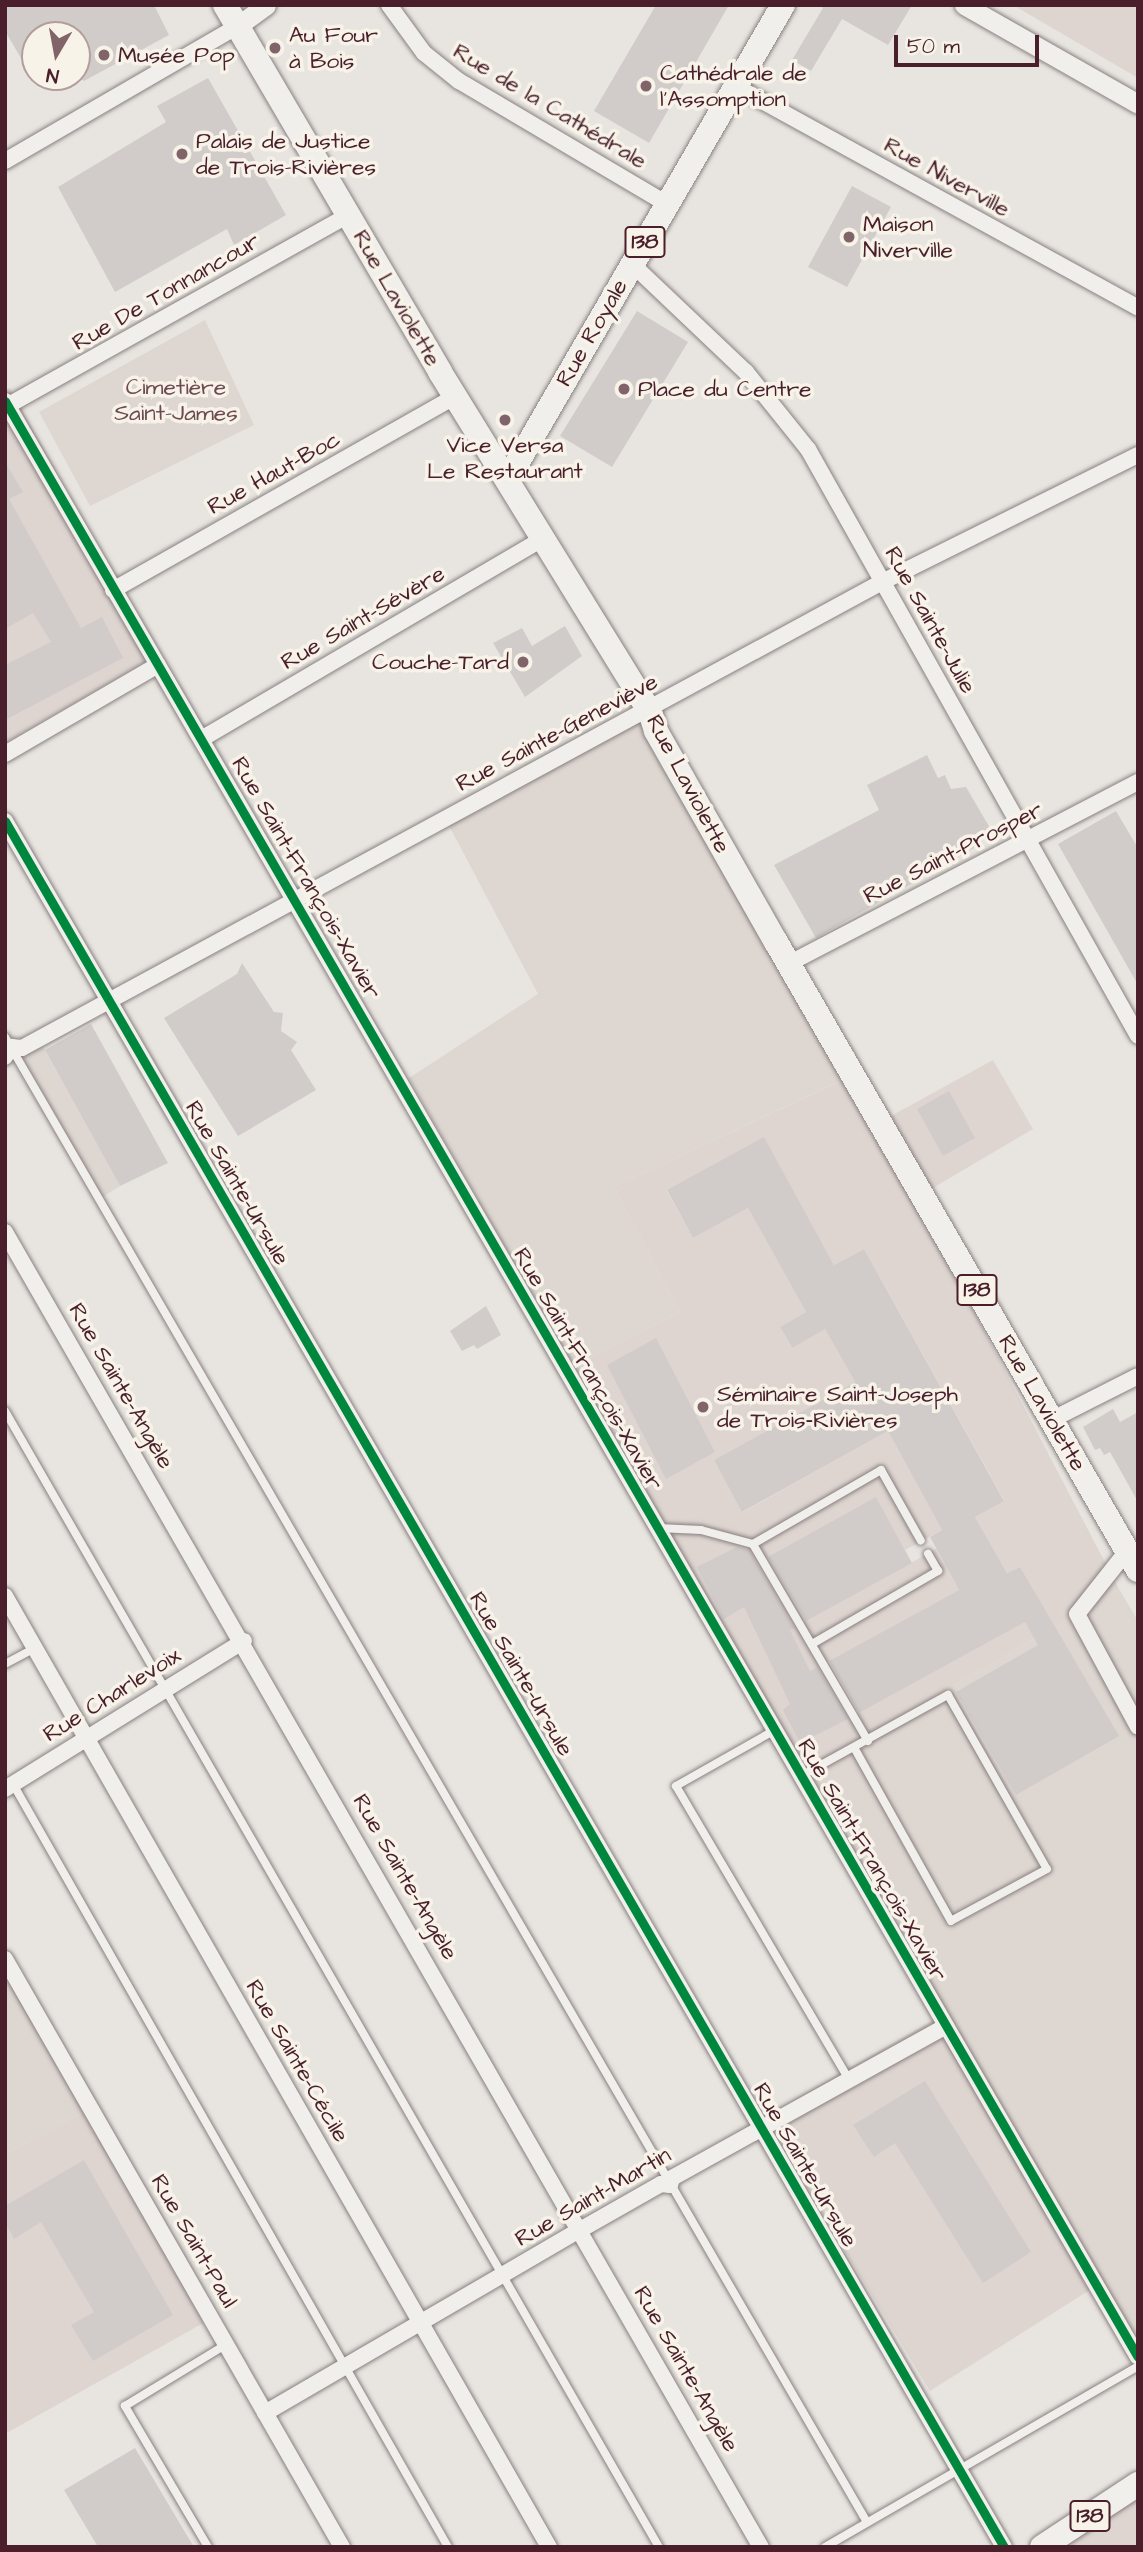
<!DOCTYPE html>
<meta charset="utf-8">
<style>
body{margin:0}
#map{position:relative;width:1143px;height:2552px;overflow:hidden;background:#e8e5e0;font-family:"Architects Daughter",sans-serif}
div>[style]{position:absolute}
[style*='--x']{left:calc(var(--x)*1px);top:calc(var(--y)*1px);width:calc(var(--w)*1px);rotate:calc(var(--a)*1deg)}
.built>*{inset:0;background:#ded5d0}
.green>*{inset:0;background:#ded6d0}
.building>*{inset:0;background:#d1ccc9}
.roads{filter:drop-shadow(0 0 2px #898080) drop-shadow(0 0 2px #898080)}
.service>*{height:8px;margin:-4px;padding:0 4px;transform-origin:4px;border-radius:4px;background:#f0efeb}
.minor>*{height:16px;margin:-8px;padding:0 8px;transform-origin:8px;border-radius:8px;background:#f0efeb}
.tertiary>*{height:19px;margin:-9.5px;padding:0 9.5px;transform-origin:9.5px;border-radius:9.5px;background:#f0efeb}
.primary>*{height:24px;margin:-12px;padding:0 12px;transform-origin:12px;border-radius:12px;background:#f0efeb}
.cycleway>*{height:9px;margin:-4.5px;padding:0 4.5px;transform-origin:4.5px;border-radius:4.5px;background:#00873e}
.dots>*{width:19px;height:19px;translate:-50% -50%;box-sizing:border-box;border:4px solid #f7f3e8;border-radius:50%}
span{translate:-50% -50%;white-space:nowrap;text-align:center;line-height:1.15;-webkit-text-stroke:7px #f7f3e8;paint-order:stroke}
.shield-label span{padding:2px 5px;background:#f7f3e8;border:2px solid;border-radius:5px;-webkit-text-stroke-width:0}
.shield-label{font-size:21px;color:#4a1f2b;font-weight:700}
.poi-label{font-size:23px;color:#4a1f2b}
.left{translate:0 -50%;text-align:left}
.right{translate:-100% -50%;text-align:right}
.street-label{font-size:23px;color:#4a1f2b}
.park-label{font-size:23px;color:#6d4a51}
.frame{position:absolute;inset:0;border:7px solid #4a1f2b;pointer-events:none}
.north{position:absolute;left:21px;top:21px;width:70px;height:70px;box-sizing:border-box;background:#f7f3e8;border:2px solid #b29e9c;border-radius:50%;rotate:190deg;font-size:19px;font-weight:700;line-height:28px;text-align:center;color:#4a1f2b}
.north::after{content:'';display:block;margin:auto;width:24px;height:32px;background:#81646a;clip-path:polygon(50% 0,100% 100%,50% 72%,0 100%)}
.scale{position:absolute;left:894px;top:35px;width:145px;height:32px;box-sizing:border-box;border:4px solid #4a1f2b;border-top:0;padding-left:9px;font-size:21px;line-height:24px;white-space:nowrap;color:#4a1f2b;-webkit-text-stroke:5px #f7f3e8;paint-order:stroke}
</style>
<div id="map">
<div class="built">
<div style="clip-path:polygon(1013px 5px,1138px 5px,1138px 78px)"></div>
<div style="clip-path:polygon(10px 388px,157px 655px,5px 743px,5px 390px)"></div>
<div style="clip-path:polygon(993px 1060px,1033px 1129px,921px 1195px,880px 1122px)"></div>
<div style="clip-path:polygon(evenodd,851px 1076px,1119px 1589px,808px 1771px,719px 1627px,574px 1367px,680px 1312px,614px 1187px,851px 1076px,764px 1138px,834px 1265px,864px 1249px,1004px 1500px,975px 1517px,1007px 1573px,1020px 1567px,1044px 1611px,857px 1714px,828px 1662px,959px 1590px,936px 1549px,805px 1621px,769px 1557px,876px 1498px,905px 1550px,942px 1530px,888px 1431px,743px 1512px,714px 1460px,855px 1382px,825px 1329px,791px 1347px,780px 1327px,806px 1312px,748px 1208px,693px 1238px,667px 1191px,764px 1138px)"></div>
<div style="clip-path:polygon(944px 2014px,1093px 2288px,930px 2391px,764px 2117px)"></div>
<div style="clip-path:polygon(91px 2108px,209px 2320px,5px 2434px,5px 2154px)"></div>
<div style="clip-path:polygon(1138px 2483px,1138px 2547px,1041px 2547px)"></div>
</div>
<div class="green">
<div style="clip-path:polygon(205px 320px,254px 425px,90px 506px,39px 412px)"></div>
<div style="clip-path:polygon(650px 712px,846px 1078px,614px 1187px,680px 1312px,574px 1367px,409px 1078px,538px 994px,445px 818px)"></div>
<div style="clip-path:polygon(36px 1034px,120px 1186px,101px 1198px,13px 1047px)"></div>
<div style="clip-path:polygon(1119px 1589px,1138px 1621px,1138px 2346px,808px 1771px)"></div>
<div style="clip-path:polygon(5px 1954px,91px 2108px,5px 2154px)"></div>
</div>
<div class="building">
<div style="clip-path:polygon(5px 5px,154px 5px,169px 35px,84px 81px,77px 76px,77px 35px,35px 35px,35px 82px,5px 31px)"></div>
<div style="clip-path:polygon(656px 5px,729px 5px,649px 143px,594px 111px)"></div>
<div style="clip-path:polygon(819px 5px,912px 5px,888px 45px,842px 19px,811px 71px,792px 60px,823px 8px)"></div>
<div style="clip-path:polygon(208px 78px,286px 215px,234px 245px,227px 229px,115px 292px,58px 187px,166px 122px,157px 106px)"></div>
<div style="clip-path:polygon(852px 186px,891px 207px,847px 287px,808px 267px)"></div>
<div style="clip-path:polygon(637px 311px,688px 342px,612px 467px,560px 436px)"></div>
<div style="clip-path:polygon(5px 462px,23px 492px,9px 499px,81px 628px,102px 617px,123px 658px,5px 720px,5px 665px,51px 642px,33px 613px,5px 629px)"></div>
<div style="clip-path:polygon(565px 626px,582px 656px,525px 697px,493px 643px,522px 628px,532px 646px)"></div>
<div style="clip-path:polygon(927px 755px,938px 778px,945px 775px,951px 789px,966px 787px,990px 828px,972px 839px,976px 847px,816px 938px,774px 865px,879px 810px,867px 785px)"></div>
<div style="clip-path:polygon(1116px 811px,1138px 848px,1138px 985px,1058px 844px)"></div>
<div style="clip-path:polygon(242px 963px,274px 1012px,283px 1013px,281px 1031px,297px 1042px,291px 1050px,316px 1090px,238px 1136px,164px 1018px,237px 974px)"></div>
<div style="clip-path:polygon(91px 1024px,168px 1163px,120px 1186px,45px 1050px)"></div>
<div style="clip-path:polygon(949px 1091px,975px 1138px,943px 1156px,917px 1109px)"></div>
<div style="clip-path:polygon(764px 1137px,834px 1265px,864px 1249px,1004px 1501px,975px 1517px,1007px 1573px,1020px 1567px,1119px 1736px,1016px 1795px,956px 1692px,1038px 1645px,1025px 1622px,859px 1713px,829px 1661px,959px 1590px,930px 1537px,942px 1530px,888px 1431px,742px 1512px,714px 1460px,855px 1382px,825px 1329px,792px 1348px,780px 1327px,806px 1312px,748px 1208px,693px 1238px,667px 1190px)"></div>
<div style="clip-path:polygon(486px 1306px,501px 1335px,477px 1349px,474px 1345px,462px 1351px,450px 1331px)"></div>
<div style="clip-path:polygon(656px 1338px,715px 1452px,666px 1479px,607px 1365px)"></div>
<div style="clip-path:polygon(1113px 1409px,1120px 1422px,1138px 1412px,1138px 1502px,1110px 1452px,1104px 1455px,1100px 1448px,1095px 1450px,1083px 1427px)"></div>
<div style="clip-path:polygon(876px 1497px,912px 1563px,806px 1621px,768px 1557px)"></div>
<div style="clip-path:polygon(737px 1547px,749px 1550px,794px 1628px,790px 1630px,810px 1671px,817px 1667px,848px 1719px,800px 1743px,783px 1710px,790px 1704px,744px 1607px,724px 1619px,697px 1567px)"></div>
<div style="clip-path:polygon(925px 2081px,1031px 2252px,983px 2283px,895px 2143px,874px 2157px,853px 2125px)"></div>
<div style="clip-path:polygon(84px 2160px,173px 2315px,93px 2361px,71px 2325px,94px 2312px,41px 2222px,14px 2239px,5px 2222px,5px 2206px)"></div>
<div style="clip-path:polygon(135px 2448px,194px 2547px,98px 2547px,64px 2490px)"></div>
</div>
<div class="roads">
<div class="service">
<div style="--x:5;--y:1037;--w:1717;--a:59.87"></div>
<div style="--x:5;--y:1411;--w:1311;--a:60.07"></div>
<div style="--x:658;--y:1528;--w:43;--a:2.7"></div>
<div style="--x:701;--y:1530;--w:54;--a:15.1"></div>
<div style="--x:812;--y:1644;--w:146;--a:-30.1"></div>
<div style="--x:938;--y:1571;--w:20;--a:-120"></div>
<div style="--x:5;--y:1664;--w:34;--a:-28"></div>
<div style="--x:775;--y:1730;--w:114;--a:150.5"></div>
<div style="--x:676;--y:1786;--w:341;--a:59.5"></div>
<div style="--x:868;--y:1741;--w:228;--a:-120.3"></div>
<div style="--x:753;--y:1544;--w:148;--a:-30"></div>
<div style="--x:881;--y:1470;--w:81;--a:60.6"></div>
<div style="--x:801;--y:1776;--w:168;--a:-28.9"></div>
<div style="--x:948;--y:1695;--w:200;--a:60.4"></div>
<div style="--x:1047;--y:1869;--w:109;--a:151.6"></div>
<div style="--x:951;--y:1921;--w:197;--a:-119.2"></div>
<div style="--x:13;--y:1784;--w:878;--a:60.31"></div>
<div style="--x:208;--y:2547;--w:164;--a:-120.5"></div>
<div style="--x:125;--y:2406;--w:119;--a:-31.3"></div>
<div style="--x:825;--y:2547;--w:362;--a:-30"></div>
</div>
<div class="minor">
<div style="--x:389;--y:5;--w:59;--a:53.9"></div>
<div style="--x:424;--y:53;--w:45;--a:38.7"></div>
<div style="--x:459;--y:81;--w:242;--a:30.6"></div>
<div style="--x:735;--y:86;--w:460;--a:28.8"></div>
<div style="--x:5;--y:161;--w:267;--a:-30.1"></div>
<div style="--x:632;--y:264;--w:157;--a:43.5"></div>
<div style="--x:746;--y:372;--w:99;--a:51.2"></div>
<div style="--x:808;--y:449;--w:673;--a:60.66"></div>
<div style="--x:5;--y:401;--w:2260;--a:59.92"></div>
<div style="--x:5;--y:407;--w:393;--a:-29.2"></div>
<div style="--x:113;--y:590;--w:394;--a:-29.5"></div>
<div style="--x:203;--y:738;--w:397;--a:-30.4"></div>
<div style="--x:5;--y:754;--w:177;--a:-30.2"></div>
<div style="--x:5;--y:821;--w:1994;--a:59.94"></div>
<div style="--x:788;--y:964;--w:394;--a:-27.5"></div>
<div style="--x:5;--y:1057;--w:12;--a:-59"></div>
<div style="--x:11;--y:1047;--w:11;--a:5"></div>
<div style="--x:22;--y:1048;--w:980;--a:-28.45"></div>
<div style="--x:884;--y:581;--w:284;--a:-26.4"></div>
<div style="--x:5;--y:1232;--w:1517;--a:60.11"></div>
<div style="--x:1051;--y:1420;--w:97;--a:-26.8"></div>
<div style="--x:1127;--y:1551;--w:80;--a:128.4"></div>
<div style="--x:1077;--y:1614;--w:128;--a:61.6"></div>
<div style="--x:5;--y:1596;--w:1096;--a:60.23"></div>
<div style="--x:5;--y:1789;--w:281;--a:-31.8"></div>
<div style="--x:5;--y:1959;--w:678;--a:60.18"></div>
<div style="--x:265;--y:2413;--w:364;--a:-30.2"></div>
<div style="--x:580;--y:2230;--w:93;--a:-29.6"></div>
<div style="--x:661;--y:2184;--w:9;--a:6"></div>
<div style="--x:670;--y:2185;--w:7;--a:-74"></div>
<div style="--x:672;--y:2178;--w:313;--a:-29"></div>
</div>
<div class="tertiary">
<div style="--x:964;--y:5;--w:200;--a:29.6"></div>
<div style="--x:236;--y:27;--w:37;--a:-36"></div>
</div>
<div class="primary">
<div style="--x:225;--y:5;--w:425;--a:59.6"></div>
<div style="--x:440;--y:372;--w:400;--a:58.3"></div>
<div style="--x:650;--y:712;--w:20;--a:72"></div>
<div style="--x:656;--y:731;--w:243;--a:60.4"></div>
<div style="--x:776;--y:942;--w:725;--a:60.04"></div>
<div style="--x:508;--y:479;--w:548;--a:-59.88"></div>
<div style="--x:1042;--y:2547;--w:115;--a:-33.3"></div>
</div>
</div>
<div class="cycleway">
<div style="--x:5;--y:401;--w:2260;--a:59.92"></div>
<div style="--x:5;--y:821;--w:1994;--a:59.94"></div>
</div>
<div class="dots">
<div style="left:275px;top:48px;background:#81646a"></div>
<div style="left:104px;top:55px;background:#81646a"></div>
<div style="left:646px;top:86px;background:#81646a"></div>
<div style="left:182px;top:154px;background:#81646a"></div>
<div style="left:849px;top:237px;background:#81646a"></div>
<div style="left:624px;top:389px;background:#81646a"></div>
<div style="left:505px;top:420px;background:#81646a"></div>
<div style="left:523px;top:662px;background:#81646a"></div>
<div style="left:703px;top:1407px;background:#81646a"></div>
</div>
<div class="shield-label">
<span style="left:645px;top:242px">138</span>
<span style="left:977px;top:1290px">138</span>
<span style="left:1090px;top:2516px">138</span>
</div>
<div class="poi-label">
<span class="left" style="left:289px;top:48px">Au Four<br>à Bois</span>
<span class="left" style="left:118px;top:55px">Musée Pop</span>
<span class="left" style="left:660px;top:86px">Cathédrale de<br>l'Assomption</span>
<span class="left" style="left:196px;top:154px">Palais de Justice<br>de Trois-Rivières</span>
<span class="left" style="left:863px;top:237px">Maison<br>Niverville</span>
<span class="left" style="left:638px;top:389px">Place du Centre</span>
<span style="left:505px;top:458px">Vice Versa<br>Le Restaurant</span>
<span class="right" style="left:509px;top:662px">Couche-Tard</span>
<span class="left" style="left:717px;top:1407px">Séminaire Saint-Joseph<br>de Trois‑Rivières</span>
</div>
<div class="street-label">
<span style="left:550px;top:106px;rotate:31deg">Rue de la Cathédrale</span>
<span style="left:947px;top:177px;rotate:29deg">Rue Niverville</span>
<span style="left:166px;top:292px;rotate:-30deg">Rue De Tonnancour</span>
<span style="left:397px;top:298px;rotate:60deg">Rue Laviolette</span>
<span style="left:592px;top:333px;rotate:-60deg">Rue Royale</span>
<span style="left:274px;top:473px;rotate:-29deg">Rue Haut-Boc</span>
<span style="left:363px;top:618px;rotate:-30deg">Rue Saint-Sévère</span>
<span style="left:930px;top:620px;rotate:61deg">Rue Sainte-Julie</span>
<span style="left:557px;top:733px;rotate:-28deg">Rue Sainte-Geneviève</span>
<span style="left:688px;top:784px;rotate:62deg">Rue Laviolette</span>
<span style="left:953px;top:853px;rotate:-27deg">Rue Saint-Prosper</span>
<span style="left:306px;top:878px;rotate:60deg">Rue Saint-François-Xavier</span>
<span style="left:237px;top:1183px;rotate:60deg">Rue Sainte-Ursule</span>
<span style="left:588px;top:1369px;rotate:60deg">Rue Saint-François-Xavier</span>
<span style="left:121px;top:1386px;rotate:60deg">Rue Sainte-Angèle</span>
<span style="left:1042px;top:1403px;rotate:60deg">Rue Laviolette</span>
<span style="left:521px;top:1674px;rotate:60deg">Rue Sainte-Ursule</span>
<span style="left:112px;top:1695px;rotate:-32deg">Rue Charlevoix</span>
<span style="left:872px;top:1860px;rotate:60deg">Rue Saint-François-Xavier</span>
<span style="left:405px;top:1877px;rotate:60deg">Rue Sainte-Angèle</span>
<span style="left:297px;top:2061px;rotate:60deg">Rue Sainte-Cécile</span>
<span style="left:805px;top:2165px;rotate:60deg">Rue Sainte-Ursule</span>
<span style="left:593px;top:2197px;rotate:-30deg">Rue Saint-Martin</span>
<span style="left:194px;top:2241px;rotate:60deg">Rue Saint-Paul</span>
<span style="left:686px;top:2369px;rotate:60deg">Rue Sainte-Angèle</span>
</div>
<div class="park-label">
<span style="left:176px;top:400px">Cimetière<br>Saint-James</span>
</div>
<div class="frame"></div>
<div class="north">N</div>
<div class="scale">50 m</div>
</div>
